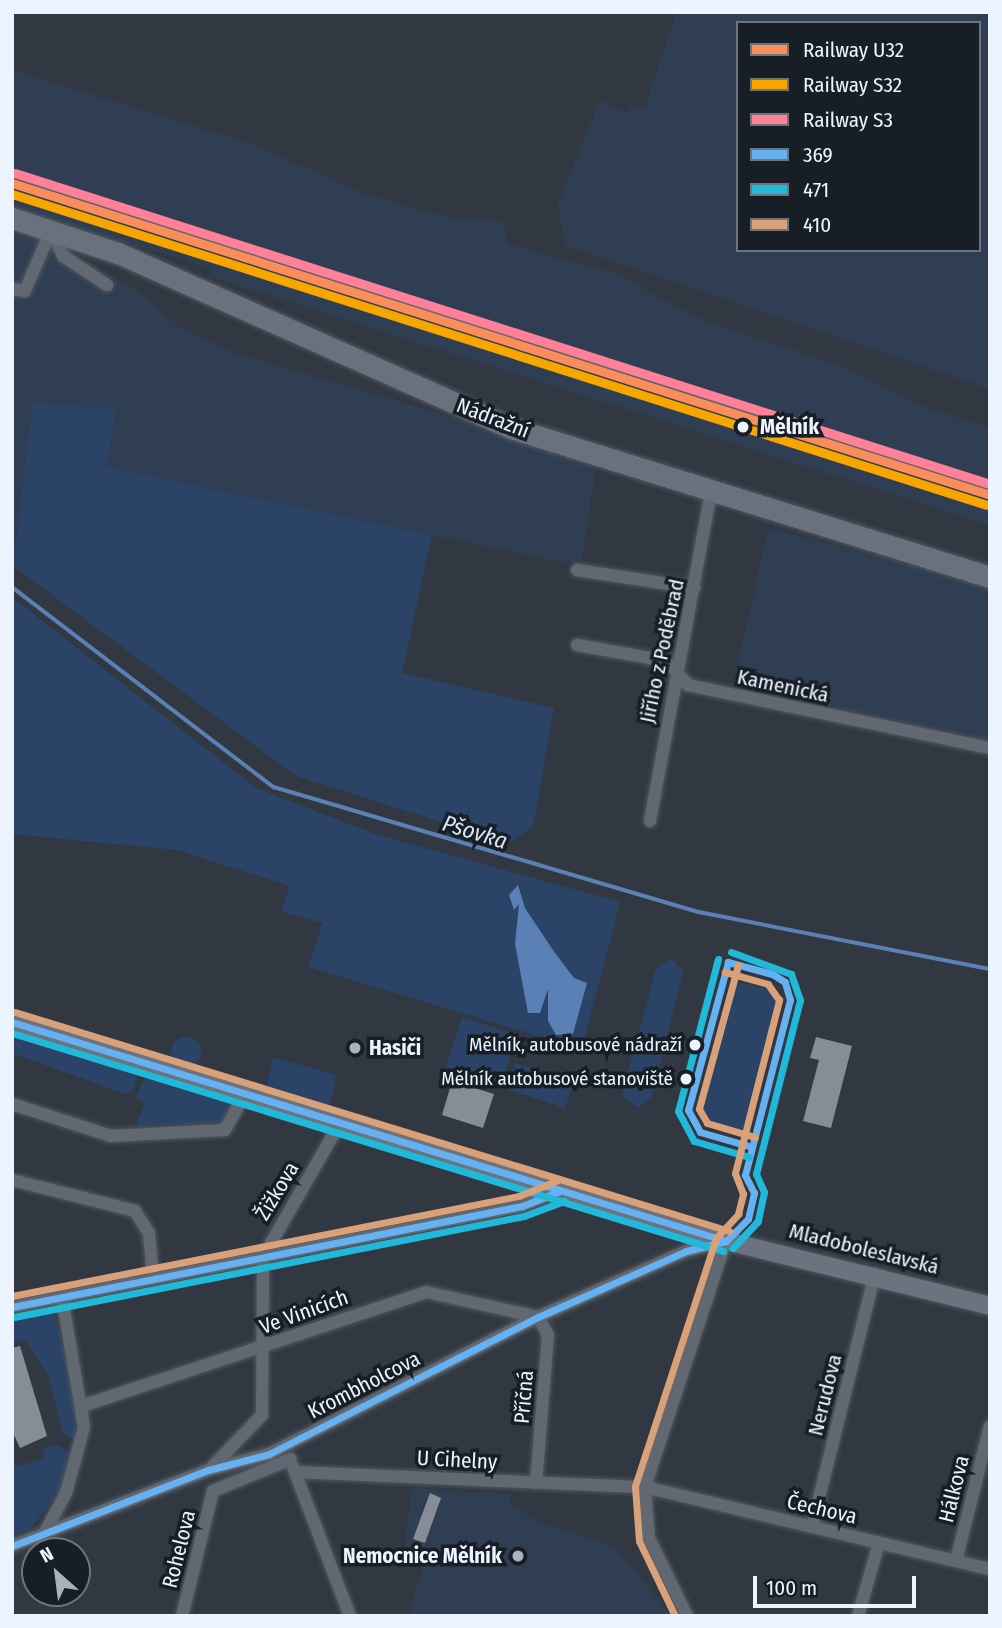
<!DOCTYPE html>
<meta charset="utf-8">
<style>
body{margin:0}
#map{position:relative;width:1002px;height:1628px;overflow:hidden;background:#313842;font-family:"Fira Sans Condensed",sans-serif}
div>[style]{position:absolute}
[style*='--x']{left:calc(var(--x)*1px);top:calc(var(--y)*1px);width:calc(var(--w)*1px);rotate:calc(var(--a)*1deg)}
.built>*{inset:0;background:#2f3e52}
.green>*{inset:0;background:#2a4366}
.round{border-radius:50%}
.water>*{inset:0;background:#5b80b5}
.stream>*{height:3.5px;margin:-1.75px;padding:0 1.75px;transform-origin:1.75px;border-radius:1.75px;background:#5b80b5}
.building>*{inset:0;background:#878d96}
.roads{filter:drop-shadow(0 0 2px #51575f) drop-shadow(0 0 2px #51575f)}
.street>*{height:12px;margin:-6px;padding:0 6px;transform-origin:6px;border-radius:6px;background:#626871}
.secondary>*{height:18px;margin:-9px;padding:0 9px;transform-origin:9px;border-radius:9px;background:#6c737e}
.primary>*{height:21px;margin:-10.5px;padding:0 10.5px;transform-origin:10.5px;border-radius:10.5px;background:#68717d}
.rail>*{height:6px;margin-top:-3px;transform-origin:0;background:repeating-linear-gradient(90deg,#181e26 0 10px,#6d747b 0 20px);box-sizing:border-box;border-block:2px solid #6d747b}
.bus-1>*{height:7px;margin:-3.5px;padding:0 3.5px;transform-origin:3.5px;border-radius:3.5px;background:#66b1f2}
.bus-2>*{height:7px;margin:-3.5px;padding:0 3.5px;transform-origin:3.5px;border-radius:3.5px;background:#20b9da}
.bus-3>*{height:7px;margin:-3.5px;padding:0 3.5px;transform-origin:3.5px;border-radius:3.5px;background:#d9a179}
.rail-1>*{height:9px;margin:-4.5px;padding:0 4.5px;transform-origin:4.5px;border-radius:4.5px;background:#fa8e5a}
.rail-2>*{height:9px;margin:-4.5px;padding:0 4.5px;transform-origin:4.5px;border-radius:4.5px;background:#f7a600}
.rail-3>*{height:9px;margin:-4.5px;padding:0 4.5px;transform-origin:4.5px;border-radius:4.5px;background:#ff8098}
.dots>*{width:19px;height:19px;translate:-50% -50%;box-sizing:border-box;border:4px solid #181e26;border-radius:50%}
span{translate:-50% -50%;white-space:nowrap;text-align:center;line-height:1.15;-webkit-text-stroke:7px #181e26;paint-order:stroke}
.bus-label{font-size:19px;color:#ecf4ff}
.right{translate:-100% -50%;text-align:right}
.street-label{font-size:21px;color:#ecf4ff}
.stop-label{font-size:21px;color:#ecf4ff;font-weight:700}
.left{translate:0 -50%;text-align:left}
.poi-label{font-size:21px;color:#ecf4ff;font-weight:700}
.water-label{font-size:23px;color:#d8e3f4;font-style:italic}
.frame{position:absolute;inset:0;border:14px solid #ecf4ff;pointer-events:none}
.legend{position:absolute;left:736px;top:21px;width:245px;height:231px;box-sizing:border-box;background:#181e26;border:2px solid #6d747d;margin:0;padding:9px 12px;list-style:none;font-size:21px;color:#ecf4ff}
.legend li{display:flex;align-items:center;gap:14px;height:35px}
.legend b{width:35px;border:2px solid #6d747d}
.north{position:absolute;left:21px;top:1537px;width:70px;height:70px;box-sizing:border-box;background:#181e26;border:2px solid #6d747d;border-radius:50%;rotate:332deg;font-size:19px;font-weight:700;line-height:28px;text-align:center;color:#ecf4ff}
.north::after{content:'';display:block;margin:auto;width:24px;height:32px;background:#abb2bd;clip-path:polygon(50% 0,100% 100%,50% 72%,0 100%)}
.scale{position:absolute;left:753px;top:1576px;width:163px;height:32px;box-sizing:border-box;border:4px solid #ecf4ff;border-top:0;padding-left:9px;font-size:21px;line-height:24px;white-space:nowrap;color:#ecf4ff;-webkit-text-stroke:5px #181e26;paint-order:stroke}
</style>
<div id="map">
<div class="built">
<div style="clip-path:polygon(evenodd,677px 12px,990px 12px,990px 389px,565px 245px,558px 204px,600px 100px,627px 114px,631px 104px,645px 107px,677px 12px,738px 23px,979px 23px,979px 250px,738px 250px,738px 23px)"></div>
<div style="clip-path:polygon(12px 70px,249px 143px,361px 192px,441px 216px,503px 222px,508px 244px,616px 274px,703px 320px,842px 366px,919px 405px,990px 428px,990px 525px,209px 276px,211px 268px,12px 209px)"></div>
<div style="clip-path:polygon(12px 227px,46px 238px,134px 289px,181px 328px,238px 354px,597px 460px,581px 566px,106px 467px,34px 403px,13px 566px)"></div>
<div style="clip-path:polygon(768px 528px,990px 585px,990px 739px,733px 686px)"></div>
<div style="clip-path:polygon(412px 1488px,510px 1494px,510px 1505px,542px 1523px,615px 1547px,672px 1616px,408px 1616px,424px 1563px,404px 1549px)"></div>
</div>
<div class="green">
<div style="clip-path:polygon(33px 403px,116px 409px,106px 467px,432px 535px,402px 673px,554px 708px,533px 827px,508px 843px,296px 776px,13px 566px)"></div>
<div style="clip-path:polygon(12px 597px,256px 788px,375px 834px,620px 902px,582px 1049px,308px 967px,323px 923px,281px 911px,290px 886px,177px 850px,12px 834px)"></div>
<div style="clip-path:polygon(671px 959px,683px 971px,651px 1099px,637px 1108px,622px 1095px,625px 1083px,656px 968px)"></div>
<div style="clip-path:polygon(742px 983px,771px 990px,777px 1001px,746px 1125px,738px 1133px,706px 1126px,697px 1114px,728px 993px)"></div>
<div style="clip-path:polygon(462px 1017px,517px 1035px,500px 1088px,445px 1070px)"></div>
<div style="clip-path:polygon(12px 1034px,138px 1070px,134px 1090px,125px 1094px,12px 1053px)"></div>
<div class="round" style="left:171px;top:1037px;width:30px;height:30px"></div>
<div style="clip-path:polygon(273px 1057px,336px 1075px,330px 1107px,265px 1090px)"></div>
<div style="clip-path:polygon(515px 1063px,574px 1082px,565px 1108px,507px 1089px)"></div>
<div style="clip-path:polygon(146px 1074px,233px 1103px,225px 1122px,136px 1126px,145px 1103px,135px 1099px)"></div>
<div style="clip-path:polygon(53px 1307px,77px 1400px,75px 1440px,63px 1433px,48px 1375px,25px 1340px,12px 1342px,12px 1315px)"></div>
<div style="clip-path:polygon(57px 1445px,71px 1453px,60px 1489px,31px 1529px,12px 1536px,12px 1460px,18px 1466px,45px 1458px,43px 1448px)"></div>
</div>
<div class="water">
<div style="clip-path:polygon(518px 885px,525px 908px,555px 953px,574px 978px,587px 983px,573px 1034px,556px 1035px,548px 1021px,548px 989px,540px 1013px,528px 1013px,515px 944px,519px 904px,514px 910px,509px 895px)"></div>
</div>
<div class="stream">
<div style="--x:12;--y:587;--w:330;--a:37.4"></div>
<div style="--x:274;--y:787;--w:443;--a:16.4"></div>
<div style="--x:699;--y:912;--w:297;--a:11.1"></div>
</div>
<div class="building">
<div style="clip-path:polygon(816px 1037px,852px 1046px,831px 1128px,803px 1121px,819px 1060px,810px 1058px)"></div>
<div style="clip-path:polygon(452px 1081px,494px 1094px,483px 1128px,442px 1115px)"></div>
<div style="clip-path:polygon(20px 1346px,47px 1436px,20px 1448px,12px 1431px,12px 1348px)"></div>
<div style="clip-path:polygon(430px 1493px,441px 1498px,425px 1543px,413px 1539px)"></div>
</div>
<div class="roads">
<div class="street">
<div style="--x:51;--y:231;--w:28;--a:64"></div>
<div style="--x:63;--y:256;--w:53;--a:33.4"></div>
<div style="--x:12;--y:289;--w:13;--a:9"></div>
<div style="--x:25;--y:291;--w:66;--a:-66.9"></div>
<div style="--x:577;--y:570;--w:119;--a:8.7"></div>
<div style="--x:577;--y:645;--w:90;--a:10.2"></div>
<div style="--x:666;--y:661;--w:33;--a:47"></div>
<div style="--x:688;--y:685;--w:309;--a:11.8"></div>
<div style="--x:650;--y:821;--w:339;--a:-79.5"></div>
<div style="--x:12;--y:1104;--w:104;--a:17.9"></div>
<div style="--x:111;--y:1136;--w:114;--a:-3"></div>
<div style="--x:225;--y:1130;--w:38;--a:-61"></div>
<div style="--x:12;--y:1180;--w:127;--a:14.1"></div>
<div style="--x:135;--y:1211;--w:26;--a:58"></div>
<div style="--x:149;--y:1233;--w:45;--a:84.9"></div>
<div style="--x:12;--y:1307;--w:520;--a:-11.2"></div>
<div style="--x:522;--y:1206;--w:41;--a:-21.5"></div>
<div style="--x:85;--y:1405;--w:359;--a:-18.3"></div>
<div style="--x:426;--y:1292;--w:115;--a:12.6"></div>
<div style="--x:538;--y:1317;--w:21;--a:61"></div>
<div style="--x:548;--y:1335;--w:148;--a:94.6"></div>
<div style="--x:213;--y:1466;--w:71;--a:-46.1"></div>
<div style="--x:262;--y:1415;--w:158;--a:-89.6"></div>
<div style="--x:263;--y:1257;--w:152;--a:-60.1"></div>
<div style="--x:293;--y:1467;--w:160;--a:69.1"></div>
<div style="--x:295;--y:1472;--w:350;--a:2.5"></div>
<div style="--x:645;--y:1487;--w:355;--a:13.4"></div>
<div style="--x:812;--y:1526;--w:260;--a:-76"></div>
<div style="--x:44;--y:1534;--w:47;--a:-61.8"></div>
<div style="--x:66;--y:1493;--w:68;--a:-74.7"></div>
<div style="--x:84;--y:1427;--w:132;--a:-99.6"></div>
<div style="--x:12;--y:1546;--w:210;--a:-21.2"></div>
<div style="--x:208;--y:1470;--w:63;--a:-14.7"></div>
<div style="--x:269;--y:1454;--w:302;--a:-27"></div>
<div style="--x:538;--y:1317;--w:162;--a:-24"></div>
<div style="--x:686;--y:1251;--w:41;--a:-14"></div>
<div style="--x:956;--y:1561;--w:139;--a:-75.9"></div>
<div style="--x:182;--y:1616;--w:129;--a:-76.1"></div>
<div style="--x:213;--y:1491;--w:84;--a:-22.3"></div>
<div style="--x:687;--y:1616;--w:87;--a:-116"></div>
<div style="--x:649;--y:1538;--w:51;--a:-94.5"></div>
<div style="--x:645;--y:1487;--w:259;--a:-71.8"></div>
<div style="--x:858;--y:1616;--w:76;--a:-74"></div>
</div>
<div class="secondary">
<div style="--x:12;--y:1022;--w:747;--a:17.05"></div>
<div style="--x:726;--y:1241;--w:272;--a:13.8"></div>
</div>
<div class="primary">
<div style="--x:12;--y:218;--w:112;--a:18.3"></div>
<div style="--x:118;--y:253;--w:430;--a:24"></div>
<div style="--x:511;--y:428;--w:502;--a:17.28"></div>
</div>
</div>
<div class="rail">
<div style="--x:12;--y:175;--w:1027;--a:17.69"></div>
</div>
<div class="bus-1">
<div style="--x:728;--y:962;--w:153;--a:105.1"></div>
<div style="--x:688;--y:1110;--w:25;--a:61"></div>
<div style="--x:700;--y:1132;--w:54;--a:16.1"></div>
<div style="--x:12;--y:1022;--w:747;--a:17.05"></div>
<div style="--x:12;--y:1307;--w:520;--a:-11.2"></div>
<div style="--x:522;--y:1206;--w:41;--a:-21.5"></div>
<div style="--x:12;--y:1546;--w:210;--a:-21.2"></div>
<div style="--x:208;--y:1470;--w:63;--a:-14.7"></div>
<div style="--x:269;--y:1454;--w:302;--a:-27"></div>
<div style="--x:538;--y:1317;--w:162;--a:-24"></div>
<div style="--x:686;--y:1251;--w:41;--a:-14"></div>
<div style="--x:726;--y:1241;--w:31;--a:-45"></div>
<div style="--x:748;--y:1219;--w:27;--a:-77"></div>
<div style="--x:754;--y:1193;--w:20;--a:-117"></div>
<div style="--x:745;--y:1175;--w:181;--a:-75.6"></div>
<div style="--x:790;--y:1000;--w:19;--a:-106"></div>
<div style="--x:785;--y:982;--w:15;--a:-148"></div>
<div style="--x:772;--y:974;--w:46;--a:-164.7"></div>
</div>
<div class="bus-2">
<div style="--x:731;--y:952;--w:64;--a:20.1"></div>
<div style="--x:791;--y:974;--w:28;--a:71"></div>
<div style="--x:800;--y:1000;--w:179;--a:104.2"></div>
<div style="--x:756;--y:1174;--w:20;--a:66"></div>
<div style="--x:764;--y:1192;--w:30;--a:102"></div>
<div style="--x:758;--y:1221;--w:37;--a:133"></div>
<div style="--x:718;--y:959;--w:157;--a:104.7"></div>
<div style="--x:678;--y:1111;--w:34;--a:62"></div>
<div style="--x:694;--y:1141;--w:57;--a:16.2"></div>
<div style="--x:12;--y:1033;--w:744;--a:17.05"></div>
<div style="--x:14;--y:1317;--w:520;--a:-11.2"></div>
<div style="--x:524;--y:1216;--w:43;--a:-20.6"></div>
</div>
<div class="bus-3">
<div style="--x:738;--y:965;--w:149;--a:105.2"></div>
<div style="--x:699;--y:1109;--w:16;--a:60"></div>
<div style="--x:707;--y:1123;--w:50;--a:16.3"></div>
<div style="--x:15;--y:1012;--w:747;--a:17.05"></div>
<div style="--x:12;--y:1296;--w:517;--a:-11.16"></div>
<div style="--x:519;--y:1196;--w:40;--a:-22"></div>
<div style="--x:675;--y:1616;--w:83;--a:-115.6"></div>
<div style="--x:639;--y:1541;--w:55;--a:-94.2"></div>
<div style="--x:635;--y:1486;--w:261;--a:-71.9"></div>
<div style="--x:716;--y:1238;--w:33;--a:-47"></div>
<div style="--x:738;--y:1214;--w:21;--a:-76"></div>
<div style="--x:743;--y:1194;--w:22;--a:-111"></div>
<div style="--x:735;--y:1173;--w:179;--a:-75.7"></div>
<div style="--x:779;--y:1000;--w:19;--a:-125"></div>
<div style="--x:768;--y:984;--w:45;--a:-164.4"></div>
</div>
<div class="rail-1">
<div style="--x:12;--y:183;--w:1027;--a:17.69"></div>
</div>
<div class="rail-2">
<div style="--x:12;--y:194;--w:1023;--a:17.69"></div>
</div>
<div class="rail-3">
<div style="--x:15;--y:173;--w:1023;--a:17.69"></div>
</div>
<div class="dots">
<div style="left:743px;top:427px;background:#ecf4ff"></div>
<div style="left:695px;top:1045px;background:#ecf4ff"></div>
<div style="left:355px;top:1048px;background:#abb2bd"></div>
<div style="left:686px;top:1079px;background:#ecf4ff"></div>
<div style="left:518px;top:1556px;background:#abb2bd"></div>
</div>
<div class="bus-label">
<span class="right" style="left:682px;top:1045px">Mělník, autobusové nádraží</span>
<span class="right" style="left:673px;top:1079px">Mělník autobusové stanoviště</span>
</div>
<div class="street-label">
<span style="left:493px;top:418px;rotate:21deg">Nádražní</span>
<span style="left:662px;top:651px;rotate:-78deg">Jiřího z Poděbrad</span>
<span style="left:783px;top:686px;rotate:12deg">Kamenická</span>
<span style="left:277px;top:1191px;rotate:-59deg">Žižkova</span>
<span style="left:864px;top:1249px;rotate:14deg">Mladoboleslavská</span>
<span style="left:304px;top:1312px;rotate:-20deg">Ve Vinicích</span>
<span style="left:364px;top:1385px;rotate:-27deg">Krombholcova</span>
<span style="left:825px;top:1395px;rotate:-76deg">Nerudova</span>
<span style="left:524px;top:1397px;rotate:-85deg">Příčná</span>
<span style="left:457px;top:1460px;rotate:3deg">U Cihelny</span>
<span style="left:954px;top:1489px;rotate:-76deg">Hálkova</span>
<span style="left:822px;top:1509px;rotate:13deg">Čechova</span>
<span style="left:179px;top:1549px;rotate:-76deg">Rohelova</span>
</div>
<div class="stop-label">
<span class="left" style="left:760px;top:427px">Mělník</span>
</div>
<div class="poi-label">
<span class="left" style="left:369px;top:1048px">Hasiči</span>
<span class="right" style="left:502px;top:1556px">Nemocnice Mělník</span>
</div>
<div class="water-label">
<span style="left:475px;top:832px;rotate:17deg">Pšovka</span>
</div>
<div class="frame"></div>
<ul class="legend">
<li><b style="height:9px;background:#fa8e5a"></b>Railway U32</li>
<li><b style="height:9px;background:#f7a600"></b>Railway S32</li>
<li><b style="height:9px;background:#ff8098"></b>Railway S3</li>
<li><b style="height:9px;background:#66b1f2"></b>369</li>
<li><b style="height:9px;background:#20b9da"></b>471</li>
<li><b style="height:9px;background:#d9a179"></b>410</li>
</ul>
<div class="north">N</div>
<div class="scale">100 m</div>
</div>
